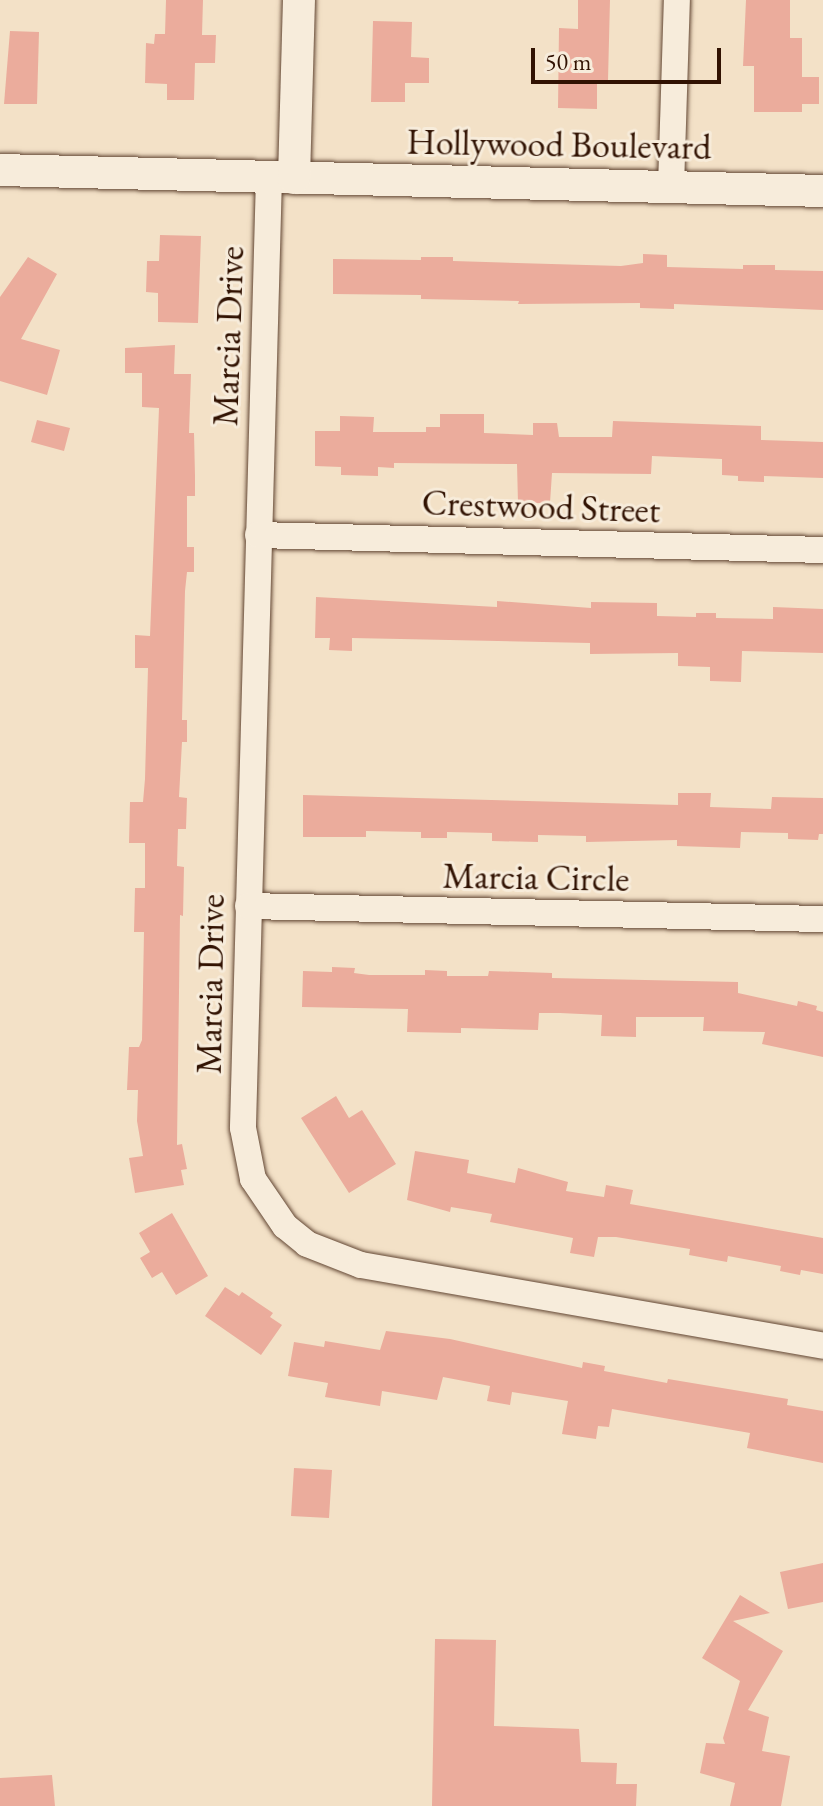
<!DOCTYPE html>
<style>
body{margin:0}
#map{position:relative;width:823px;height:1806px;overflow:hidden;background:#f3e1c7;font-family:"EB Garamond",serif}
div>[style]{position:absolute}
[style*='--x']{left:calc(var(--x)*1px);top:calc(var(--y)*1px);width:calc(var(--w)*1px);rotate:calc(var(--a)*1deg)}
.building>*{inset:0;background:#ebac9c}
.roads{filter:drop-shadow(0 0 2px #624633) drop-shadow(0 0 2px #624633)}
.minor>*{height:26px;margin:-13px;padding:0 13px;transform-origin:13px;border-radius:13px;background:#f7ecdb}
.tertiary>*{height:32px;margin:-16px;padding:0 16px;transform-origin:16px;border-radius:16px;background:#f7ecdb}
span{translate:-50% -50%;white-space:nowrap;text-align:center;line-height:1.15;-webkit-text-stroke:6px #f7ecdb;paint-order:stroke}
.street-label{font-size:36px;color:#311202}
.scale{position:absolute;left:531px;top:48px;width:190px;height:36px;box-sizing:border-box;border:4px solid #311202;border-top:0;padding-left:10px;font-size:24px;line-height:28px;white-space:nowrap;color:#311202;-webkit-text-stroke:6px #f7ecdb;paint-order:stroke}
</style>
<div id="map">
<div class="building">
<div style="clip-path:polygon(166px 0,203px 0,202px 35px,216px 35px,215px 63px,195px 63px,194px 100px,167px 100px,167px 84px,145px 83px,146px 43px,154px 44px,155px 34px,165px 34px)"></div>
<div style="clip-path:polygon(578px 0,610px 0,608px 80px,597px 80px,597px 109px,558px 108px,559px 28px,578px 29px)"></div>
<div style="clip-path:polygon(746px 0,790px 0,790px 38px,802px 38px,802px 77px,819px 77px,819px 104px,802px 104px,802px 112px,754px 112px,754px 66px,743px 66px)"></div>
<div style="clip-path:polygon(373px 21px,412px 22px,411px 57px,429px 58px,429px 83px,405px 83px,405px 102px,371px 102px)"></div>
<div style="clip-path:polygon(10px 31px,39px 32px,37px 104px,4px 104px)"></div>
<div style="clip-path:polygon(160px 235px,201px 236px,198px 323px,158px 322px,158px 293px,146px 292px,147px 261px,159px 261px)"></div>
<div style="clip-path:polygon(643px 254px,667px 255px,667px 267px,743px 269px,743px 265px,775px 265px,775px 270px,823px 271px,823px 310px,674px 304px,674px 309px,640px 308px,640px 303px,518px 304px,519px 301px,421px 299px,421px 295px,333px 294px,333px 259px,421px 260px,421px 257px,453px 257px,453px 261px,621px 266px,643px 263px)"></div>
<div style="clip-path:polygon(28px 257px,57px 274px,21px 339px,60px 350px,47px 395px,0 381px,0 297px)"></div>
<div style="clip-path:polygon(175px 345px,174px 374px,191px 374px,189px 433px,194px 433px,195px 476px,195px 496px,187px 496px,187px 547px,194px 547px,194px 572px,187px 572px,185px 591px,182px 720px,187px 720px,187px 742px,182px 742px,179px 797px,187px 798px,186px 829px,178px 829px,177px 866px,184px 867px,183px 916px,180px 915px,177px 1145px,182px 1144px,187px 1169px,181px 1170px,184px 1185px,135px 1193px,129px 1158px,143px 1156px,137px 1121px,138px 1090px,127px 1090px,129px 1047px,139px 1047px,142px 1040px,144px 932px,134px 932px,135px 888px,145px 888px,145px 843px,129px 843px,130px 802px,143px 802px,145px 779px,148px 668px,135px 668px,135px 635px,150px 636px,159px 408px,142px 407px,142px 373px,125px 373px,125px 348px)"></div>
<div style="clip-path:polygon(440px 414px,484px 414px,484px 433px,533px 435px,533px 423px,557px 423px,559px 437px,612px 437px,613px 421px,761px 426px,761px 440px,823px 442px,823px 478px,764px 476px,764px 482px,738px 481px,738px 476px,722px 475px,722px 459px,652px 456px,651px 474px,552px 473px,550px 503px,518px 503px,517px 464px,394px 463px,394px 468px,378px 467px,378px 476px,341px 475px,341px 467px,315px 466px,315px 431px,340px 431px,340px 416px,374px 417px,373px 432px,426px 432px,426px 427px,440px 427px)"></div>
<div style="clip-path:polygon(37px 420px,70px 428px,64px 451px,31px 442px)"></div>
<div style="clip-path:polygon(316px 597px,497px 607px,497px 601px,591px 608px,591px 602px,657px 603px,657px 616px,696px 617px,696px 613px,716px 613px,716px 618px,773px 619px,773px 607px,823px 609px,823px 653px,742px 651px,741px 682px,710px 681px,710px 667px,678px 666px,678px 653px,590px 654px,590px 643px,352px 638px,352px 651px,329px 650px,330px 638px,315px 638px)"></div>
<div style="clip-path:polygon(678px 793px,711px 793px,710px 807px,771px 809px,772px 797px,823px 798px,823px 834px,819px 834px,818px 840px,788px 839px,788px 833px,741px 832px,740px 848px,677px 846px,677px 840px,586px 842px,586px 836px,538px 835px,538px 842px,492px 841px,492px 833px,447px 832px,447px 838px,421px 838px,421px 832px,366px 831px,366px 837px,303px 837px,303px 795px,678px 805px)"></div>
<div style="clip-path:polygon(332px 967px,355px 968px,354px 973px,369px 975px,425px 975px,425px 970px,447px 971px,447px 976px,488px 976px,489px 971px,552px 973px,552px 978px,738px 982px,738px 993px,797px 1006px,798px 1001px,817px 1006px,816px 1010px,823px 1012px,823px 1057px,762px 1044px,765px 1032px,703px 1031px,704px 1017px,636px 1017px,636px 1037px,601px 1036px,602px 1015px,560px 1013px,539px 1013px,538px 1030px,461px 1028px,461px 1033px,407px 1032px,408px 1009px,302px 1007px,303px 971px,332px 972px)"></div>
<div style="clip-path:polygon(336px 1096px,349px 1118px,362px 1110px,396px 1164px,349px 1193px,301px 1118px)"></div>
<div style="clip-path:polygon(415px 1151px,469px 1160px,467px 1173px,515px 1183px,518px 1168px,568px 1182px,566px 1191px,604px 1197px,606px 1185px,633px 1190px,630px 1204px,823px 1238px,823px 1274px,801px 1270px,800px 1275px,780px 1271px,781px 1266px,728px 1256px,727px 1262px,689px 1255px,690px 1249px,616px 1237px,598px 1237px,594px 1257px,570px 1253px,573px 1238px,490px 1222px,492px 1214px,451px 1207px,450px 1212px,407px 1200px)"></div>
<div style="clip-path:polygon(172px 1213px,208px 1276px,176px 1295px,162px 1272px,152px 1278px,140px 1258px,150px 1252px,139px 1233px)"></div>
<div style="clip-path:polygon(225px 1287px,239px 1296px,242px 1292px,273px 1313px,270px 1317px,282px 1325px,261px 1355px,205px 1316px)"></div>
<div style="clip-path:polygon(386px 1331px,450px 1339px,582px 1368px,583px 1362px,605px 1366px,604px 1371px,667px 1383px,668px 1379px,788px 1399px,787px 1405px,823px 1411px,823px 1463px,747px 1448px,750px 1433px,612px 1409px,609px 1427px,598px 1426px,596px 1439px,562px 1434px,568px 1401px,512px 1392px,510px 1405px,487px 1401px,490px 1386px,443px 1377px,437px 1400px,382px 1391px,380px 1406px,325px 1397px,328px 1383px,288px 1376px,294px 1342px,324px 1347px,325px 1341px,380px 1350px)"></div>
<div style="clip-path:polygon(294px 1468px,332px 1470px,329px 1518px,291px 1516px)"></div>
<div style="clip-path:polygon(823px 1563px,823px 1602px,788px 1609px,780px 1572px)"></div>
<div style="clip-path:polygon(740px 1595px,770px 1613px,733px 1621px,783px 1651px,748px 1710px,769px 1717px,762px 1751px,790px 1756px,781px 1806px,730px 1806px,735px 1783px,700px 1773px,706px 1743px,725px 1744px,723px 1738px,740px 1681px,702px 1658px)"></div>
<div style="clip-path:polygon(435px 1639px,496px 1640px,494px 1726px,579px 1729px,581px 1762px,617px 1763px,616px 1784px,637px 1784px,636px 1806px,432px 1806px)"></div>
<div style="clip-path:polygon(52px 1775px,55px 1806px,0 1806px,0 1778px)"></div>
</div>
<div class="roads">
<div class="minor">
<div style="--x:269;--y:177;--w:951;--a:91.57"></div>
<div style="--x:243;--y:1128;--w:52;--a:78.9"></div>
<div style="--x:253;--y:1179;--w:57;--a:55.8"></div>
<div style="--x:285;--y:1226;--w:28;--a:39"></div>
<div style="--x:307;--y:1244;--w:58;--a:21.3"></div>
<div style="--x:361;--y:1265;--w:469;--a:9.9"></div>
<div style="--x:671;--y:187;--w:187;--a:-88.2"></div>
<div style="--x:258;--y:535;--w:565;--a:1.52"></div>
<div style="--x:248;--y:906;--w:575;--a:1.3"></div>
</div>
<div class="tertiary">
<div style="--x:0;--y:170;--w:823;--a:1.46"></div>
<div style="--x:294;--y:178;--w:178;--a:-88.4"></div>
</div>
</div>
<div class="street-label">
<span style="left:559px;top:144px;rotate:1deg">Hollywood Boulevard</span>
<span style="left:228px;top:336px;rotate:-88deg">Marcia Drive</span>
<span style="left:541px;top:506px;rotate:2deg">Crestwood Street</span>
<span style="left:536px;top:877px;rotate:1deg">Marcia Circle</span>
<span style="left:210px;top:984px;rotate:-89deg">Marcia Drive</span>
</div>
<div class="scale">50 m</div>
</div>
